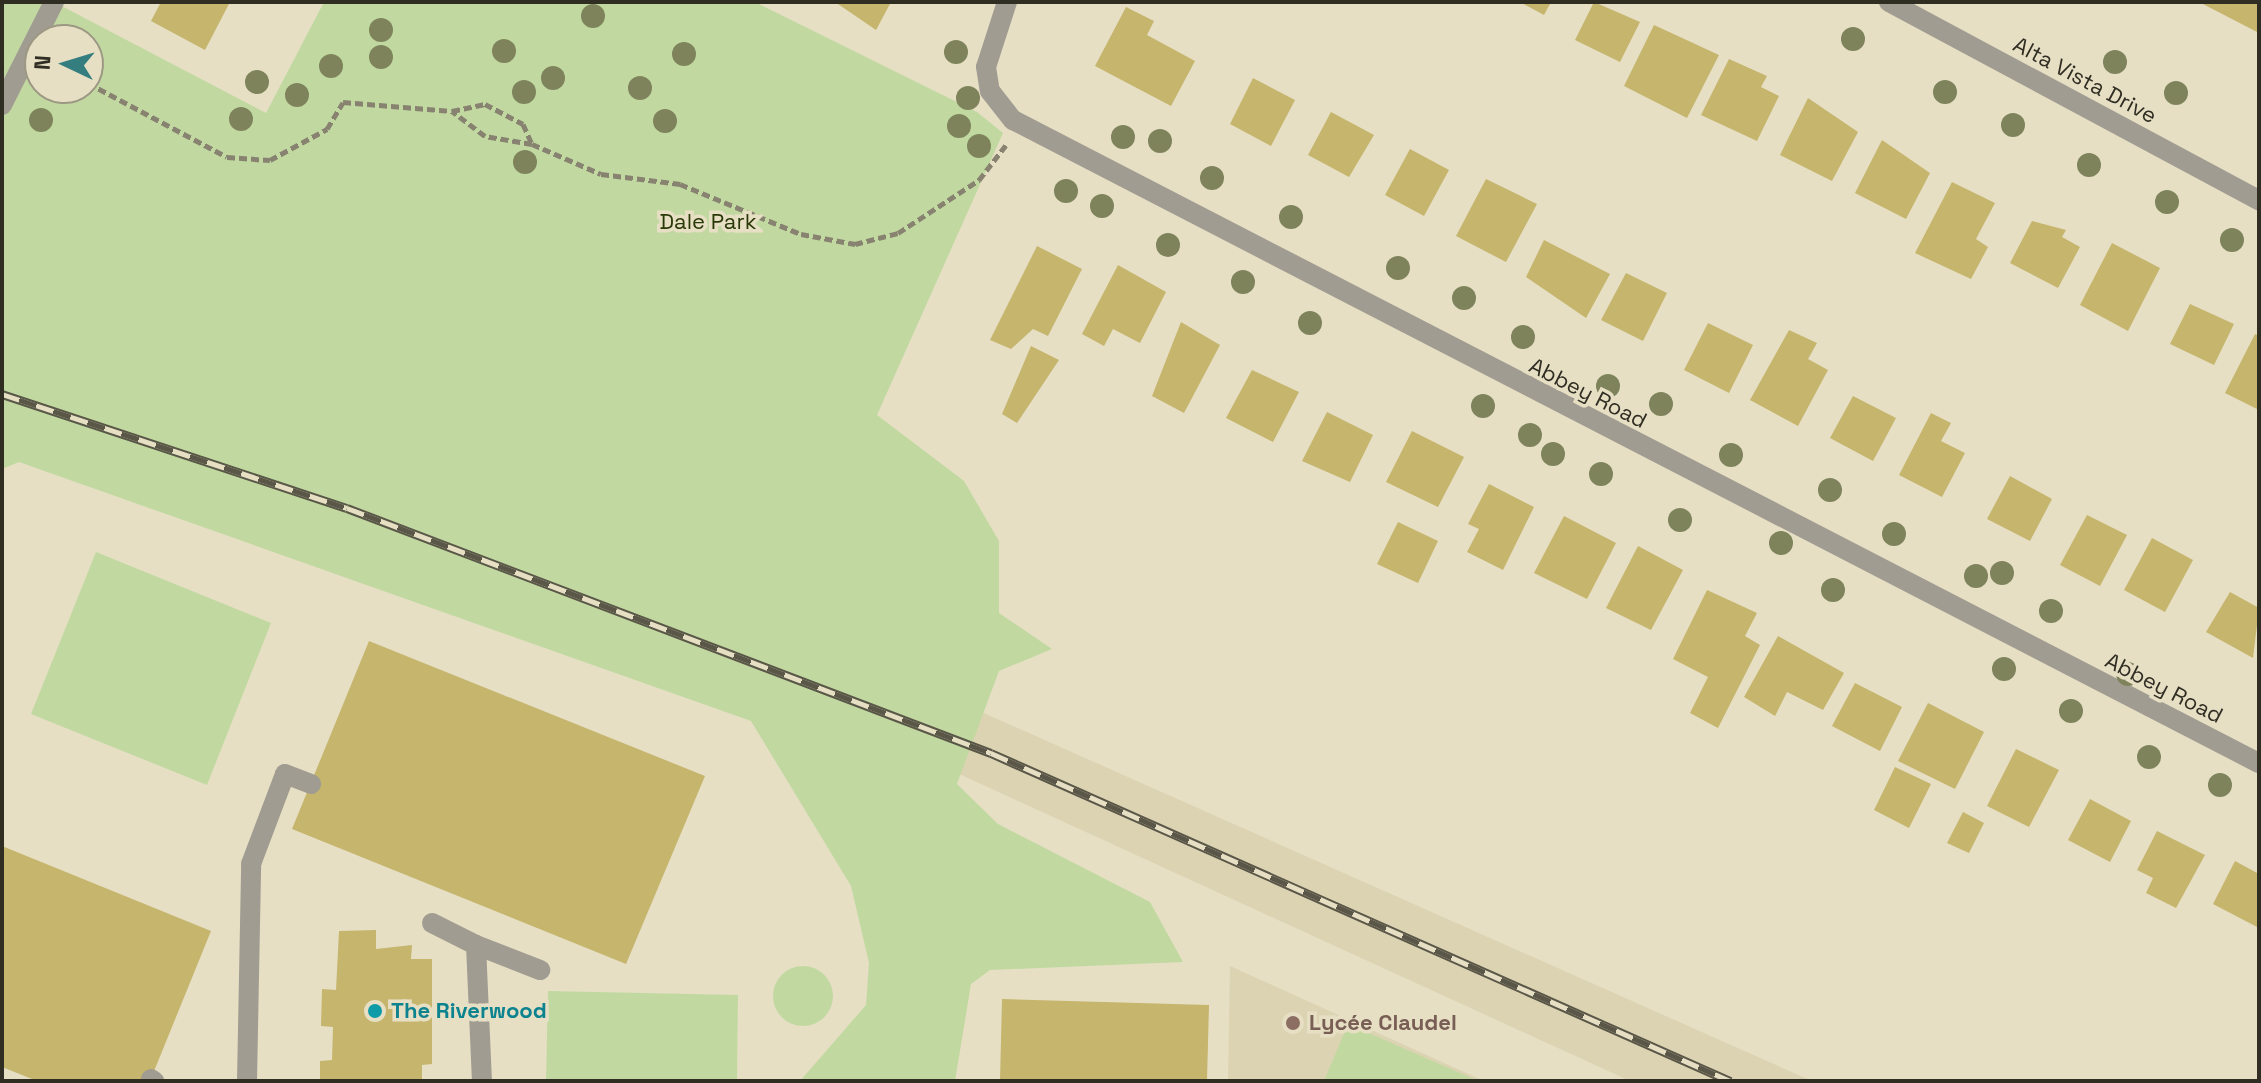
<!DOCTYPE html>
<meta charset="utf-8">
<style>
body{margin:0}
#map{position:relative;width:2261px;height:1083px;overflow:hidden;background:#e6dfc4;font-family:"Space Grotesk",sans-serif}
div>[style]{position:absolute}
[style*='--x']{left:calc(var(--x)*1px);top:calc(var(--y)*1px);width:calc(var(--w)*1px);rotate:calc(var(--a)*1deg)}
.built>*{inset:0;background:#dbd3b1}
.green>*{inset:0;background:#c1d9a0}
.round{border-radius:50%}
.building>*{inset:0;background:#c6b56d}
.path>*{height:5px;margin-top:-2.5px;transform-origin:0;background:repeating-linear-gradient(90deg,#888371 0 8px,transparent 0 12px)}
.minor>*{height:20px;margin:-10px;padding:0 10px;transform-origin:10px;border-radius:10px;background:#a19c91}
.rail>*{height:9px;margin-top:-4.5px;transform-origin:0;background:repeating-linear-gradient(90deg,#e6dfc4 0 18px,#5a5648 0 36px);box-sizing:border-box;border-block:2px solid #5a5648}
.trees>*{width:24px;height:24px;margin:-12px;border-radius:50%;background:#7e835c}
.dots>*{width:22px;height:22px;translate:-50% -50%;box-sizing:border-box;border:4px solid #e6dfc4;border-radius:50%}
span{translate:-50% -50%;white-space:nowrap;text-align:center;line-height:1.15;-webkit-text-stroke:7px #e6dfc4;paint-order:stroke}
.street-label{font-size:22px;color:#302d23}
.park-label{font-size:22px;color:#283806}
.culture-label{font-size:22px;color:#0d838f;font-weight:700}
.left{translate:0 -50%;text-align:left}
.education-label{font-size:22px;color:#785e54;font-weight:700}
.frame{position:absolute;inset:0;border:4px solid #302d23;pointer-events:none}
.north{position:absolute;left:24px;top:24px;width:80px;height:80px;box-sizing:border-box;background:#e6dfc4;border:2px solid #9d9884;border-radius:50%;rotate:274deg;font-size:22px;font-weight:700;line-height:32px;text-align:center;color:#302d23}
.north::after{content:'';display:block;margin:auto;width:28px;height:36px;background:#357e7f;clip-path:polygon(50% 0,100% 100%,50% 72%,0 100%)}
</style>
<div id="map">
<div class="built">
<div style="clip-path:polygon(2px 363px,932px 690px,1812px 1081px,1630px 1081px,909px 751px)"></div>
<div style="clip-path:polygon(1230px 966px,1484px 1081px,1228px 1081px)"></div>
</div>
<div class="green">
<div style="clip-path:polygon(evenodd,2px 2px,54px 2px,266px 113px,324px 2px,755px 2px,977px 112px,1003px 133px,877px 415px,964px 481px,999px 541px,999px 613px,1052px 649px,999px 671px,957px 784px,998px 824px,1150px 902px,1183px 962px,990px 970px,971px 984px,955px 1081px,800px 1081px,866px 1005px,869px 963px,851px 886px,751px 721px,19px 462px,2px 469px,2px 2px,40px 40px,88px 40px,88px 88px,40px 88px,40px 40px)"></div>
<div style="clip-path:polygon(96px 552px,271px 623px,207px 785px,31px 714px)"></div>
<div class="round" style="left:773px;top:966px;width:60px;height:60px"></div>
<div style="clip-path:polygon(548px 991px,738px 995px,737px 1081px,546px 1081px)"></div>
<div style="clip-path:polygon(1348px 1024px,1478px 1081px,1324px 1081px)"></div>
</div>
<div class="building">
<div style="clip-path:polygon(161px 2px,230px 2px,205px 50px,151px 21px)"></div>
<div style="clip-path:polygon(835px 2px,891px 2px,876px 30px)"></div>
<div style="clip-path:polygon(1520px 2px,1551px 2px,1544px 15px)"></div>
<div style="clip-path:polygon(1594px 2px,1640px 22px,1620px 62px,1575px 40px)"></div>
<div style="clip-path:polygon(2199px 2px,2259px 2px,2259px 33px)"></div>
<div style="clip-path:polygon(1126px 7px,1154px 21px,1147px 35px,1195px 61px,1171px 106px,1095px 66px)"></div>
<div style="clip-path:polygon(1654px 25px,1719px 55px,1687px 118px,1624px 86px)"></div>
<div style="clip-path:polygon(1729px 59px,1767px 76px,1761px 87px,1779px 96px,1757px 141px,1701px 115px)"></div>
<div style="clip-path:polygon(1253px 78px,1295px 100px,1271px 146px,1230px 124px)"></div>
<div style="clip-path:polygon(1808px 98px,1858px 132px,1832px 181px,1780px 155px)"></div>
<div style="clip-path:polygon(1331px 112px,1374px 135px,1349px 177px,1308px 155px)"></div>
<div style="clip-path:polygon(1882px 140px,1930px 173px,1906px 219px,1855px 193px)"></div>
<div style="clip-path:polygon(1410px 149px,1449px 170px,1424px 216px,1385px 195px)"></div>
<div style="clip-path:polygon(1486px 179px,1537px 204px,1506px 262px,1456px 236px)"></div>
<div style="clip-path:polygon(1952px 182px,1995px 203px,1976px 239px,1988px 247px,1971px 279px,1915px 253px)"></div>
<div style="clip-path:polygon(2032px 221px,2066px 230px,2062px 237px,2080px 247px,2058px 288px,2010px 263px)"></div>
<div style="clip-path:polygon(1544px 240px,1610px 274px,1586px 318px,1526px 277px)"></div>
<div style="clip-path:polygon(2112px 243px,2160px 268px,2128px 331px,2080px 305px)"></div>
<div style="clip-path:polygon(1037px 246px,1082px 269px,1048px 336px,1033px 329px,1011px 349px,990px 340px)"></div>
<div style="clip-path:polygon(1118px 265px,1166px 292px,1140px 343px,1113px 329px,1104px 346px,1082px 334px)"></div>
<div style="clip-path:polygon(1626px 273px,1667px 293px,1643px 341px,1601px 320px)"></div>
<div style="clip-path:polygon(2190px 304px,2234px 324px,2214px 365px,2170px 344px)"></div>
<div style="clip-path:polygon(1181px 322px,1220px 345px,1184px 413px,1152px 396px)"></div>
<div style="clip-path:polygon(1708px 323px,1753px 345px,1729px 393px,1684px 370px)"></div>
<div style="clip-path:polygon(1789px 330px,1817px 343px,1808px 359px,1828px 370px,1798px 426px,1750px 400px)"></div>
<div style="clip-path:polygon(2255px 334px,2259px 336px,2259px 410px,2225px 393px)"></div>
<div style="clip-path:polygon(1031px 346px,1059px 360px,1017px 423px,1002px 414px)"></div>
<div style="clip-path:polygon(1252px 370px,1299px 392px,1273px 442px,1226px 418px)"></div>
<div style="clip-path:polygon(1853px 396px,1896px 418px,1873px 461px,1830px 438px)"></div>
<div style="clip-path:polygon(1327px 412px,1373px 435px,1350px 482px,1302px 461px)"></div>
<div style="clip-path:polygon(1931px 413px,1951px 423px,1941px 441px,1965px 453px,1942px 497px,1899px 475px)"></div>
<div style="clip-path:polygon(1412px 431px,1464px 457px,1438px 507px,1386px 482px)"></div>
<div style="clip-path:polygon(2010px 476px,2052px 499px,2030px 541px,1987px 519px)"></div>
<div style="clip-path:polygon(1489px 484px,1534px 507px,1503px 570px,1467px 552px,1479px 529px,1468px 524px)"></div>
<div style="clip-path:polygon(2087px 515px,2127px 535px,2100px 586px,2060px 565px)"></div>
<div style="clip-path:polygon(1564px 516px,1616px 543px,1587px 599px,1534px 573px)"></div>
<div style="clip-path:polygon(1398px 522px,1438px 541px,1418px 583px,1377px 564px)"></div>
<div style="clip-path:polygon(2152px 538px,2193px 560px,2165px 612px,2124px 590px)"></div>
<div style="clip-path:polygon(1638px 546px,1683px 570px,1651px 630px,1606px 608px)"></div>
<div style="clip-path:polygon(1707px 590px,1757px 613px,1745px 636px,1760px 645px,1718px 728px,1690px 713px,1708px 677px,1673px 659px)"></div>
<div style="clip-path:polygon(2230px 592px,2259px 608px,2253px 658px,2206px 632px)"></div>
<div style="clip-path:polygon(1778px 636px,1844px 673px,1823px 710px,1787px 692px,1775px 716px,1744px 697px)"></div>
<div style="clip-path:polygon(369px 641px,705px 776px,626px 964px,292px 829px)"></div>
<div style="clip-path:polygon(1855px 683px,1902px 707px,1880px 751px,1832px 726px)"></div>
<div style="clip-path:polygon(1928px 703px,1984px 732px,1955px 789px,1898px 761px)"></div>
<div style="clip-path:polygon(2016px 749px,2059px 770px,2029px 827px,1987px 806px)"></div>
<div style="clip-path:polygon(1895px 767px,1931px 784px,1909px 828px,1874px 810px)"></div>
<div style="clip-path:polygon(2090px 799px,2131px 821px,2110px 862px,2068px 840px)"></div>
<div style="clip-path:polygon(1963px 812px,1984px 823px,1969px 853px,1947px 843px)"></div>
<div style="clip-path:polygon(2157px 831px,2205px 855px,2176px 908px,2146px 893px,2153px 878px,2137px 870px)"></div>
<div style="clip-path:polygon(2px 846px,211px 931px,150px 1081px,37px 1081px,2px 1067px)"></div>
<div style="clip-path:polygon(2235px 861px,2259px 874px,2259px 928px,2213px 904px)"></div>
<div style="clip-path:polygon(376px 930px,376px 949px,412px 945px,411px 959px,432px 959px,432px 1064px,422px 1065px,422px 1081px,320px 1081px,320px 1061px,332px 1060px,333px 1027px,321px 1026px,322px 989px,336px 990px,339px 931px)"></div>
<div style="clip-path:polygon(1002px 999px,1209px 1005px,1207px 1081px,1000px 1081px)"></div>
</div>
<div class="path">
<div style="--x:88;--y:83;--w:157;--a:28"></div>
<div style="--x:227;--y:157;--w:43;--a:4"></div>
<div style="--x:270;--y:160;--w:65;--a:-28.5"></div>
<div style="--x:327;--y:129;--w:31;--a:-59"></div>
<div style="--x:343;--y:102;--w:109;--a:4.7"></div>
<div style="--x:452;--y:111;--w:34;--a:-12"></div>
<div style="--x:485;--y:104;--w:43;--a:27.8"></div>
<div style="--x:523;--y:124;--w:22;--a:66"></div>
<div style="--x:532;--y:144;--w:48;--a:-170.3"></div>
<div style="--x:485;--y:136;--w:41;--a:-142.9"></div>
<div style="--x:532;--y:144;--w:75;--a:23.5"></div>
<div style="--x:601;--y:174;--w:80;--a:7.2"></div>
<div style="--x:680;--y:184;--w:131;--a:22.5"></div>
<div style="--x:801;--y:234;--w:55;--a:10.5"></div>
<div style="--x:855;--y:244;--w:44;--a:-14.3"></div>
<div style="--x:898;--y:233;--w:97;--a:-33.2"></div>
<div style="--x:979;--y:180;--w:44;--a:-52.4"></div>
</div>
<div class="minor">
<div style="--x:1007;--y:2;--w:68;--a:107.9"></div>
<div style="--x:986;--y:67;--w:24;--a:81"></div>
<div style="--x:990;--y:91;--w:37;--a:52"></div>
<div style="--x:1013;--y:120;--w:1402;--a:27.3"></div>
<div style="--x:1889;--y:2;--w:420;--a:28.2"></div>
<div style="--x:2;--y:105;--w:115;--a:-63.2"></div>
<div style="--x:432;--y:923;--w:49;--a:26.6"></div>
<div style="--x:476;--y:945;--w:136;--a:87.5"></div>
<div style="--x:476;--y:945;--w:69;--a:21.3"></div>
<div style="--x:151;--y:1079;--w:4;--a:34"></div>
<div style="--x:247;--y:1081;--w:217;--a:-88.9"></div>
<div style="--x:251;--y:864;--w:96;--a:-69.3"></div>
<div style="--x:285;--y:774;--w:28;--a:21"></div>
</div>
<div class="rail">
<div style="--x:2;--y:394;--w:363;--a:18.3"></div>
<div style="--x:347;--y:508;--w:689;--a:20.83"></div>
<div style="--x:991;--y:753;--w:809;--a:23.93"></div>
</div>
<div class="trees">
<div style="left:593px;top:16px"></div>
<div style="left:381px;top:30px"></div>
<div style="left:1853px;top:39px"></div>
<div style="left:504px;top:51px"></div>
<div style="left:956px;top:52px"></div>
<div style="left:684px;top:54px"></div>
<div style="left:381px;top:57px"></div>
<div style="left:2115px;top:62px"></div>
<div style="left:331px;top:66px"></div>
<div style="left:553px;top:78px"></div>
<div style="left:257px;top:82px"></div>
<div style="left:640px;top:88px"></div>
<div style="left:524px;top:92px"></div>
<div style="left:1945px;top:92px"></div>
<div style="left:2176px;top:93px"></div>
<div style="left:297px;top:95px"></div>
<div style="left:968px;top:98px"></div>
<div style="left:241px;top:119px"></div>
<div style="left:41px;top:120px"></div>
<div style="left:665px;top:121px"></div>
<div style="left:2013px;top:125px"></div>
<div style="left:959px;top:126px"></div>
<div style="left:1123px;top:137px"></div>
<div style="left:1160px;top:141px"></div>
<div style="left:979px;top:146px"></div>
<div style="left:525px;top:162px"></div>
<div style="left:2089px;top:165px"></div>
<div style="left:1212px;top:178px"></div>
<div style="left:1066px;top:191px"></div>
<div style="left:2167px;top:202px"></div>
<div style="left:1102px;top:206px"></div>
<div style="left:1291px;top:217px"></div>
<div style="left:2232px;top:240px"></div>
<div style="left:1168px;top:245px"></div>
<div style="left:1398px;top:268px"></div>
<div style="left:1243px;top:282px"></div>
<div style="left:1464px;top:298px"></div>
<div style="left:1310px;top:323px"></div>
<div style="left:1523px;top:337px"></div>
<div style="left:1608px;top:386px"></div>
<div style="left:1661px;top:404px"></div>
<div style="left:1483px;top:406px"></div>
<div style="left:1530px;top:435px"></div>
<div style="left:1553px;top:454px"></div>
<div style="left:1731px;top:455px"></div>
<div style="left:1601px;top:474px"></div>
<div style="left:1830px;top:490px"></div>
<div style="left:1680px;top:520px"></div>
<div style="left:1894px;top:534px"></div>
<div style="left:1781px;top:543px"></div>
<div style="left:2002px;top:573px"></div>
<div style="left:1976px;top:576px"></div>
<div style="left:1833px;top:590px"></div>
<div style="left:2051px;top:611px"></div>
<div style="left:2004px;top:669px"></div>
<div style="left:2128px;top:674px"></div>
<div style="left:2071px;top:711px"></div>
<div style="left:2149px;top:757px"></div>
<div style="left:2220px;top:785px"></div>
</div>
<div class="dots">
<div style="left:375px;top:1011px;background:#0f9aa8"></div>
<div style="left:1293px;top:1023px;background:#8d6e63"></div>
</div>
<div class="street-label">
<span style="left:2085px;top:80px;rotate:28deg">Alta Vista Drive</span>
<span style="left:1588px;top:393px;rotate:27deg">Abbey Road</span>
<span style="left:2164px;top:688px;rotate:27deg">Abbey Road</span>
</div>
<div class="park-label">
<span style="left:708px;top:222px">Dale Park</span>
</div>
<div class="culture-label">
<span class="left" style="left:391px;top:1011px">The Riverwood</span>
</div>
<div class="education-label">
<span class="left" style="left:1309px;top:1023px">Lycée Claudel</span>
</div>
<div class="frame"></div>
<div class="north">N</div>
</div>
